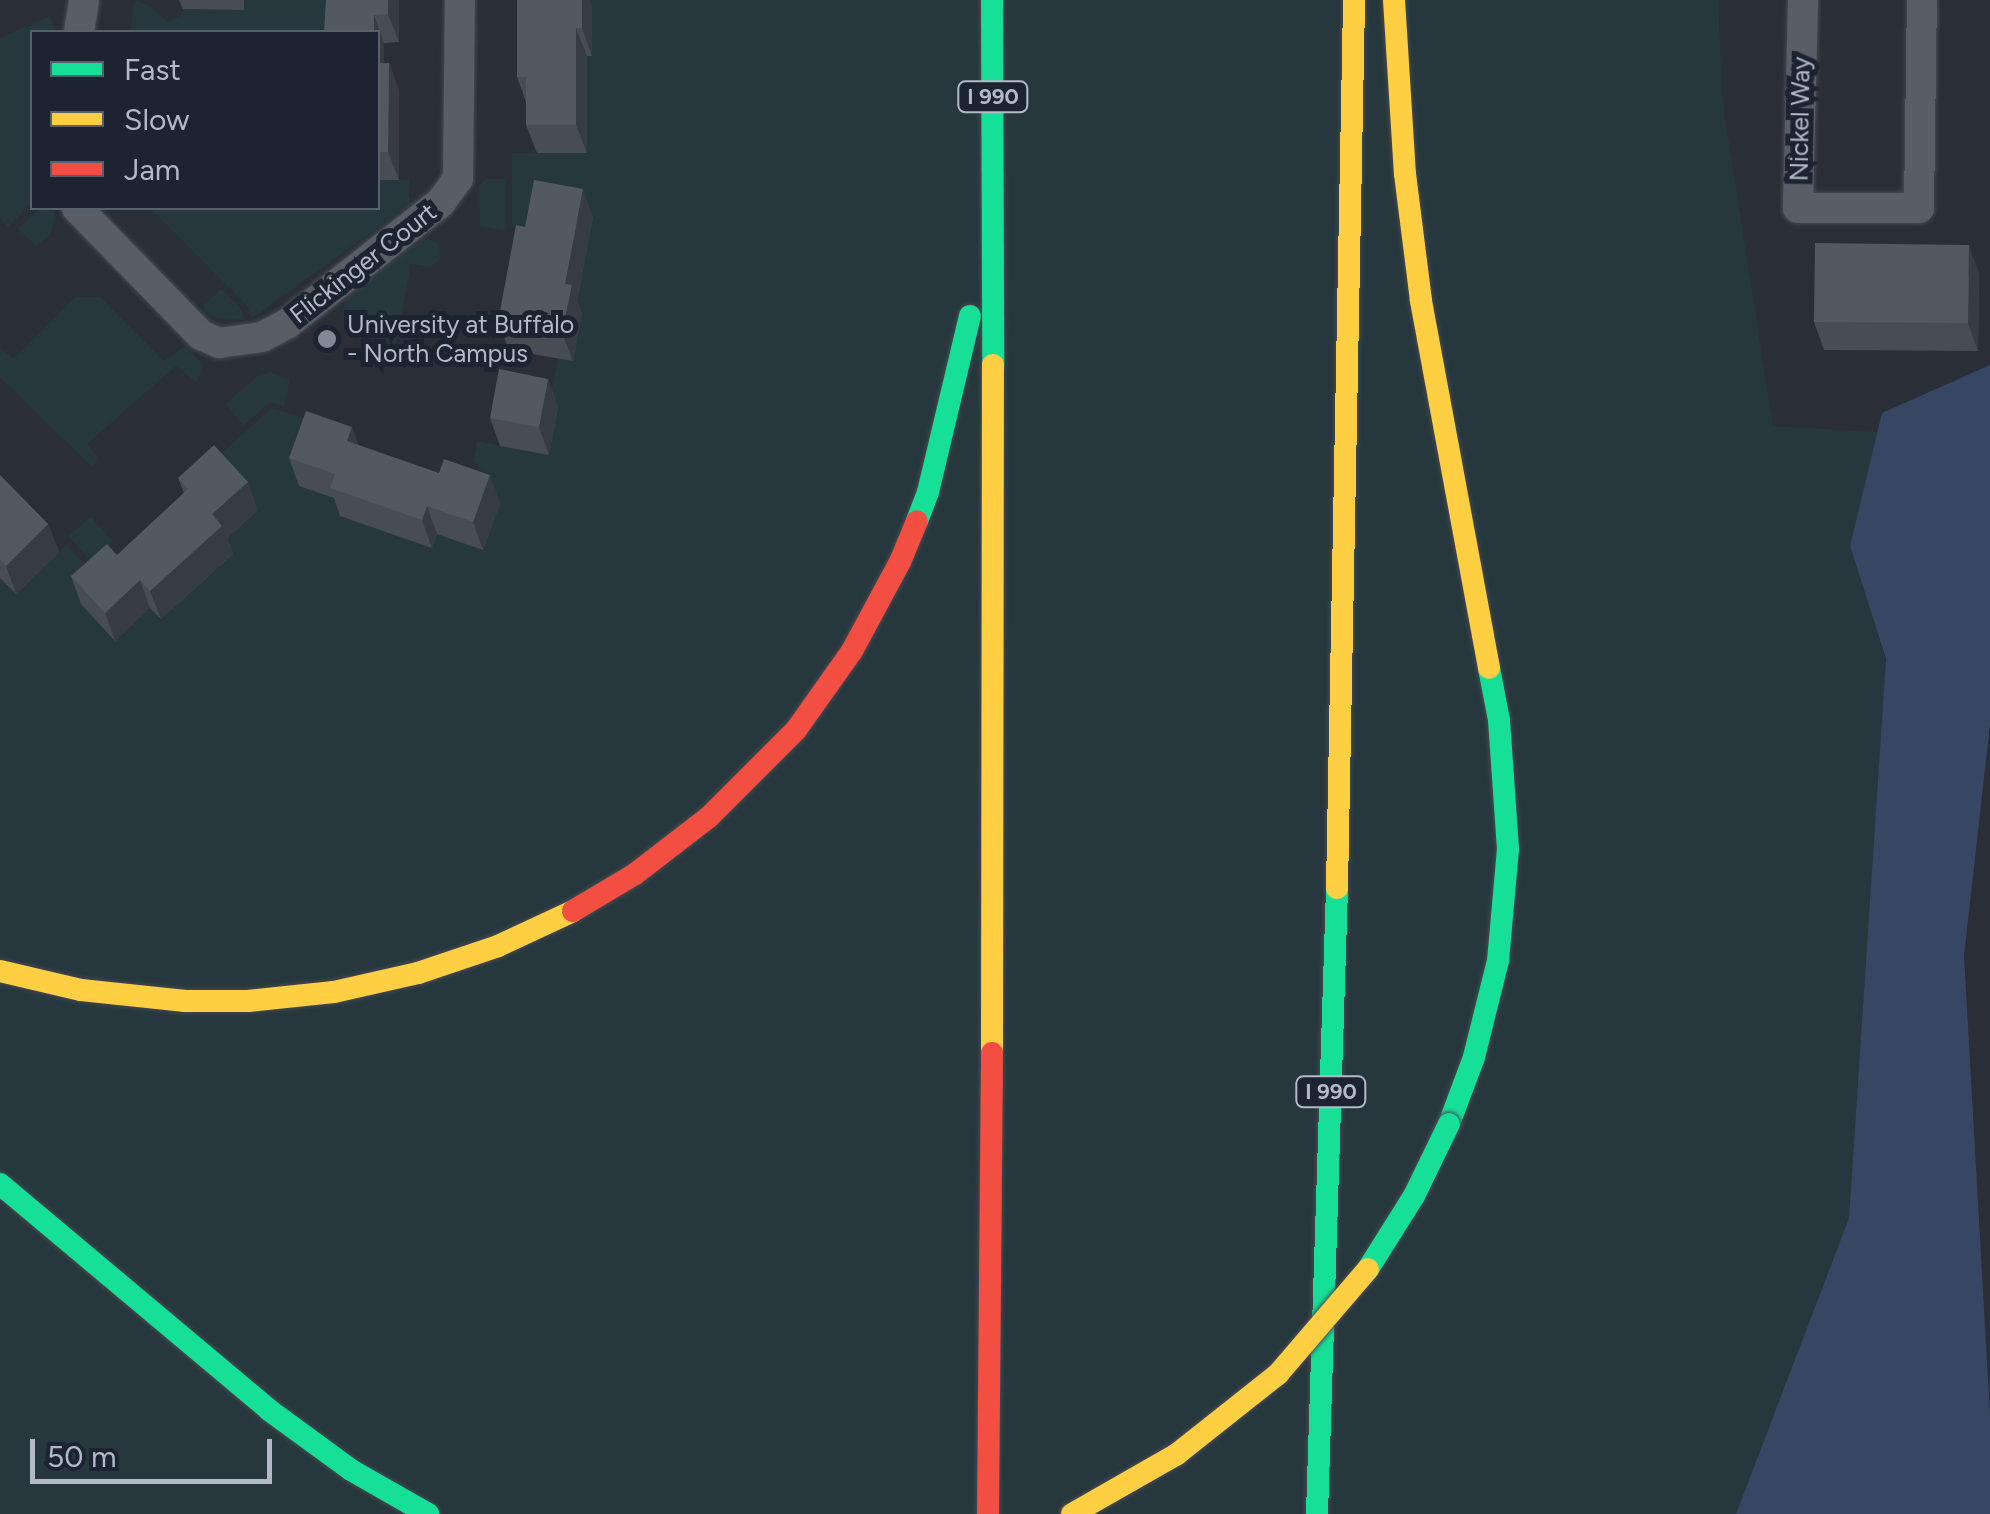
<!DOCTYPE html>
<style>
body{margin:0}
#map{position:relative;width:1990px;height:1514px;overflow:hidden;background:#292e37;font-family:Figtree,sans-serif}
div>[style]{position:absolute}
[style*='--x']{left:calc(var(--x)*1px);top:calc(var(--y)*1px);width:calc(var(--w)*1px);rotate:calc(var(--a)*1deg)}
.green>*{inset:0;background:#26383d}
.water>*{inset:0;background:#374763}
.roads{filter:drop-shadow(0 0 2px #454950) drop-shadow(0 0 2px #454950)}
.street>*{height:30px;margin:-15px;padding:0 15px;transform-origin:15px;border-radius:15px;background:#595d65}
.fast>*{height:22px;margin:-11px;padding:0 11px;transform-origin:11px;border-radius:11px;background:#16e098}
.slow>*{height:22px;margin:-11px;padding:0 11px;transform-origin:11px;border-radius:11px;background:#ffcf43}
.jam>*{height:22px;margin:-11px;padding:0 11px;transform-origin:11px;border-radius:11px;background:#f24e42}
.bridges{filter:drop-shadow(0 0 2px #464a53) drop-shadow(0 0 2px #464a53)}
.fast-bridge>*{height:22px;margin:-11px;padding:0 11px;transform-origin:11px;border-radius:11px;background:#16e098}
.slow-bridge>*{height:22px;margin:-11px;padding:0 11px;transform-origin:11px;border-radius:11px;background:#ffcf43}
.wall>*{inset:0;background:#484d55}
.shaded-wall>*{inset:0;background:#373c44}
.building>*{inset:0;background:#535961}
.dots>*{width:28px;height:28px;translate:-50% -50%;box-sizing:border-box;border:5px solid #1c2432;border-radius:50%}
span{translate:-50% -50%;white-space:nowrap;text-align:center;line-height:1.15;-webkit-text-stroke:10px #1c2432;paint-order:stroke}
.shield-label span{padding:2px 8px;background:#1c2432;border:2px solid;border-radius:8px;-webkit-text-stroke-width:0}
.shield-label{font-size:22px;color:#b2bac8;font-weight:700}
.street-label{font-size:25px;color:#b2bac8}
.poi-label{font-size:25px;color:#b2bac8}
.left{translate:0 -50%;text-align:left}
.legend{position:absolute;left:30px;top:30px;width:350px;height:180px;box-sizing:border-box;background:#1c2432;border:2px solid #58606e;margin:0;padding:12px 18px;list-style:none;font-size:30px;color:#b2bac8}
.legend li{display:flex;align-items:center;gap:20px;height:50px}
.legend b{width:50px;border:2px solid #58606e}
.scale{position:absolute;left:30px;top:1439px;width:242px;height:45px;box-sizing:border-box;border:5px solid #b2bac8;border-top:0;padding-left:12px;font-size:30px;line-height:35px;white-space:nowrap;color:#b2bac8;-webkit-text-stroke:8px #1c2432;paint-order:stroke}
</style>
<div id="map">
<div class="green">
<div style="clip-path:polygon(135px 0,150px 6px,168px 22px,179px 17px,183px 9px,243px 10px,244px 0,349px 0,349px 32px,130px 32px)"></div>
<div style="clip-path:polygon(577px 0,1718px 0,1723px 105px,1773px 426px,1878px 432px,1850px 546px,1886px 662px,1849px 1218px,1736px 1514px,0 1514px,0 578px,16px 594px,66px 545px,86px 566px,114px 640px,151px 608px,161px 619px,222px 542px,213px 461px,272px 408px,322px 423px,345px 502px,431px 548px,437px 533px,484px 473px,474px 461px,477px 441px,549px 454px,549px 405px,558px 358px,573px 360px,582px 314px,540px 231px,512px 226px,512px 153px,586px 152px)"></div>
<div style="clip-path:polygon(50px 16px,56px 32px,32px 32px,32px 203px,8px 227px,0 219px,0 38px)"></div>
<div style="clip-path:polygon(486px 179px,506px 179px,506px 231px,480px 226px,479px 186px)"></div>
<div style="clip-path:polygon(378px 180px,409px 180px,409px 205px,251px 319px,248px 307px,150px 208px,378px 208px)"></div>
<div style="clip-path:polygon(40px 208px,54px 208px,55px 217px,51px 234px,36px 246px,18px 229px)"></div>
<div style="clip-path:polygon(426px 237px,439px 245px,440px 259px,431px 267px,411px 264px,396px 344px,348px 329px,352px 317px,342px 313px,347px 298px)"></div>
<div style="clip-path:polygon(221px 289px,242px 310px,244px 320px,216px 318px,205px 311px,204px 305px)"></div>
<div style="clip-path:polygon(76px 297px,100px 297px,164px 361px,185px 346px,204px 366px,196px 382px,176px 366px,87px 444px,99px 458px,92px 467px,0 377px,0 347px,13px 359px)"></div>
<div style="clip-path:polygon(270px 372px,290px 380px,284px 406px,270px 402px,243px 426px,226px 404px,256px 377px)"></div>
<div style="clip-path:polygon(91px 517px,113px 541px,91px 561px,68px 536px)"></div>
</div>
<div class="water">
<div style="clip-path:polygon(1990px 365px,1990px 725px,1964px 956px,1990px 1414px,1990px 1514px,1736px 1514px,1849px 1218px,1886px 659px,1850px 546px,1882px 413px)"></div>
</div>
<div class="roads">
<div class="street">
<div style="--x:1803;--y:0;--w:208;--a:91.4"></div>
<div style="--x:1798;--y:208;--w:121;--a:0"></div>
<div style="--x:1919;--y:208;--w:208;--a:-89.2"></div>
<div style="--x:79;--y:32;--w:32;--a:-81"></div>
<div style="--x:77;--y:208;--w:177;--a:45.7"></div>
<div style="--x:201;--y:335;--w:20;--a:24"></div>
<div style="--x:219;--y:343;--w:43;--a:-7.9"></div>
<div style="--x:262;--y:337;--w:30;--a:-28"></div>
<div style="--x:288;--y:323;--w:195;--a:-38.3"></div>
<div style="--x:441;--y:202;--w:29;--a:-54"></div>
<div style="--x:458;--y:179;--w:179;--a:-89.4"></div>
</div>
<div class="fast">
<div style="--x:992;--y:0;--w:365;--a:89.8"></div>
<div style="--x:917;--y:521;--w:31;--a:-69"></div>
<div style="--x:928;--y:492;--w:181;--a:-76.6"></div>
<div style="--x:1449;--y:1124;--w:72;--a:-69.5"></div>
<div style="--x:1474;--y:1057;--w:99;--a:-76"></div>
<div style="--x:1498;--y:961;--w:112;--a:-84.9"></div>
<div style="--x:1508;--y:849;--w:129;--a:-94"></div>
<div style="--x:1499;--y:720;--w:53;--a:-100.9"></div>
<div style="--x:0;--y:1184;--w:351;--a:40"></div>
<div style="--x:269;--y:1410;--w:102;--a:36.2"></div>
<div style="--x:351;--y:1470;--w:89;--a:29.7"></div>
<div style="--x:1317;--y:1514;--w:626;--a:-88.17"></div>
</div>
<div class="slow">
<div style="--x:1394;--y:0;--w:174;--a:86.4"></div>
<div style="--x:1405;--y:174;--w:128;--a:82.8"></div>
<div style="--x:1421;--y:301;--w:373;--a:79.5"></div>
<div style="--x:1337;--y:888;--w:888;--a:-88.9"></div>
<div style="--x:0;--y:971;--w:83;--a:13.2"></div>
<div style="--x:81;--y:990;--w:105;--a:6"></div>
<div style="--x:185;--y:1001;--w:63;--a:0"></div>
<div style="--x:248;--y:1001;--w:86;--a:-6"></div>
<div style="--x:334;--y:992;--w:86;--a:-12.7"></div>
<div style="--x:418;--y:973;--w:84;--a:-18.6"></div>
<div style="--x:498;--y:946;--w:83;--a:-25"></div>
<div style="--x:992;--y:1053;--w:688;--a:-89.92"></div>
</div>
<div class="jam">
<div style="--x:573;--y:911;--w:72;--a:-30.8"></div>
<div style="--x:635;--y:874;--w:93;--a:-37.6"></div>
<div style="--x:709;--y:817;--w:123;--a:-45"></div>
<div style="--x:796;--y:730;--w:97;--a:-54.7"></div>
<div style="--x:852;--y:651;--w:101;--a:-61.7"></div>
<div style="--x:900;--y:562;--w:44;--a:-67.5"></div>
<div style="--x:988;--y:1514;--w:461;--a:-89.5"></div>
</div>
</div>
<div class="bridges">
<div class="fast-bridge">
<div style="--x:1368;--y:1269;--w:86;--a:-57.8"></div>
<div style="--x:1414;--y:1196;--w:80;--a:-64.1"></div>
</div>
<div class="slow-bridge">
<div style="--x:1072;--y:1514;--w:121;--a:-29.7"></div>
<div style="--x:1177;--y:1454;--w:129;--a:-38.4"></div>
<div style="--x:1278;--y:1374;--w:138;--a:-49.4"></div>
</div>
</div>
<div class="wall">
<div style="clip-path:polygon(179px 0,244px 0,244px 10px,183px 9px)"></div>
<div style="clip-path:polygon(399px 0,399px 42px,384px 43px,384px 63px,389px 63px,399px 91px,399px 180px,378px 180px,378px 32px,324px 32px)"></div>
<div style="clip-path:polygon(517px 0,589px 0,592px 8px,592px 56px,587px 56px,587px 153px,537px 153px,526px 125px,526px 102px,517px 77px)"></div>
<div style="clip-path:polygon(593px 217px,577px 301px,582px 313px,573px 361px,509px 350px,498px 322px,525px 227px)"></div>
<div style="clip-path:polygon(1979px 273px,1978px 351px,1824px 350px,1814px 322px)"></div>
<div style="clip-path:polygon(548px 379px,558px 407px,549px 455px,500px 446px,490px 418px)"></div>
<div style="clip-path:polygon(358px 445px,500px 503px,483px 550px,437px 534px,432px 548px,340px 516px,334px 498px,299px 486px,289px 458px)"></div>
<div style="clip-path:polygon(0 475px,48px 524px,59px 552px,16px 594px,0 578px)"></div>
<div style="clip-path:polygon(178px 478px,258px 510px,227px 538px,233px 554px,161px 619px,150px 608px,115px 641px,81px 604px,71px 576px,117px 555px,184px 493px)"></div>
</div>
<div class="shaded-wall">
<div style="clip-path:polygon(388px 0,399px 0,399px 42px,388px 14px)"></div>
<div style="clip-path:polygon(582px 0,589px 0,592px 8px,592px 56px,582px 28px)"></div>
<div style="clip-path:polygon(374px 15px,384px 43px,384px 91px,378px 73px,378px 32px,374px 32px)"></div>
<div style="clip-path:polygon(576px 28px,587px 56px,587px 153px,576px 125px)"></div>
<div style="clip-path:polygon(389px 63px,399px 91px,399px 180px,388px 152px)"></div>
<div style="clip-path:polygon(583px 189px,593px 217px,577px 301px,582px 313px,573px 361px,562px 333px,565px 284px)"></div>
<div style="clip-path:polygon(1969px 245px,1979px 273px,1978px 351px,1968px 323px)"></div>
<div style="clip-path:polygon(548px 379px,558px 407px,549px 455px,539px 427px)"></div>
<div style="clip-path:polygon(352px 427px,362px 455px,347px 441px)"></div>
<div style="clip-path:polygon(490px 475px,500px 503px,483px 550px,473px 522px)"></div>
<div style="clip-path:polygon(248px 482px,258px 510px,227px 538px,233px 554px,161px 619px,150px 591px,212px 514px)"></div>
<div style="clip-path:polygon(427px 506px,437px 534px,432px 548px,422px 520px)"></div>
<div style="clip-path:polygon(48px 524px,59px 552px,16px 594px,6px 566px)"></div>
<div style="clip-path:polygon(140px 580px,150px 608px,115px 641px,105px 613px)"></div>
</div>
<div class="building">
<div style="clip-path:polygon(326px 0,388px 0,388px 14px,374px 15px,374px 32px,324px 32px)"></div>
<div style="clip-path:polygon(517px 0,582px 0,582px 28px,576px 28px,576px 125px,526px 125px,526px 77px,517px 77px)"></div>
<div style="clip-path:polygon(378px 63px,389px 63px,388px 152px,378px 152px)"></div>
<div style="clip-path:polygon(534px 180px,583px 189px,565px 284px,572px 285px,562px 333px,498px 322px,516px 225px,525px 227px)"></div>
<div style="clip-path:polygon(1815px 243px,1969px 245px,1968px 323px,1814px 322px)"></div>
<div style="clip-path:polygon(499px 369px,548px 379px,539px 427px,490px 418px)"></div>
<div style="clip-path:polygon(306px 411px,352px 427px,347px 441px,439px 473px,444px 459px,490px 475px,473px 522px,427px 506px,422px 520px,330px 488px,335px 474px,289px 458px)"></div>
<div style="clip-path:polygon(214px 445px,248px 482px,212px 514px,222px 526px,150px 591px,140px 580px,105px 613px,71px 576px,107px 544px,117px 555px,188px 489px,178px 478px)"></div>
<div style="clip-path:polygon(0 475px,48px 524px,6px 566px,0 560px)"></div>
</div>
<div class="dots">
<div style="left:327px;top:339px;background:#828995"></div>
</div>
<div class="shield-label">
<span style="left:993px;top:97px">I 990</span>
<span style="left:1331px;top:1092px">I 990</span>
</div>
<div class="street-label">
<span style="left:1800px;top:119px;rotate:-89deg">Nickel Way</span>
<span style="left:363px;top:263px;rotate:-38deg">Flickinger Court</span>
</div>
<div class="poi-label">
<span class="left" style="left:347px;top:339px">University at Buffalo<br>- North Campus</span>
</div>
<ul class="legend">
<li><b style="height:12px;background:#16e098"></b>Fast</li>
<li><b style="height:12px;background:#ffcf43"></b>Slow</li>
<li><b style="height:12px;background:#f24e42"></b>Jam</li>
</ul>
<div class="scale">50 m</div>
</div>
